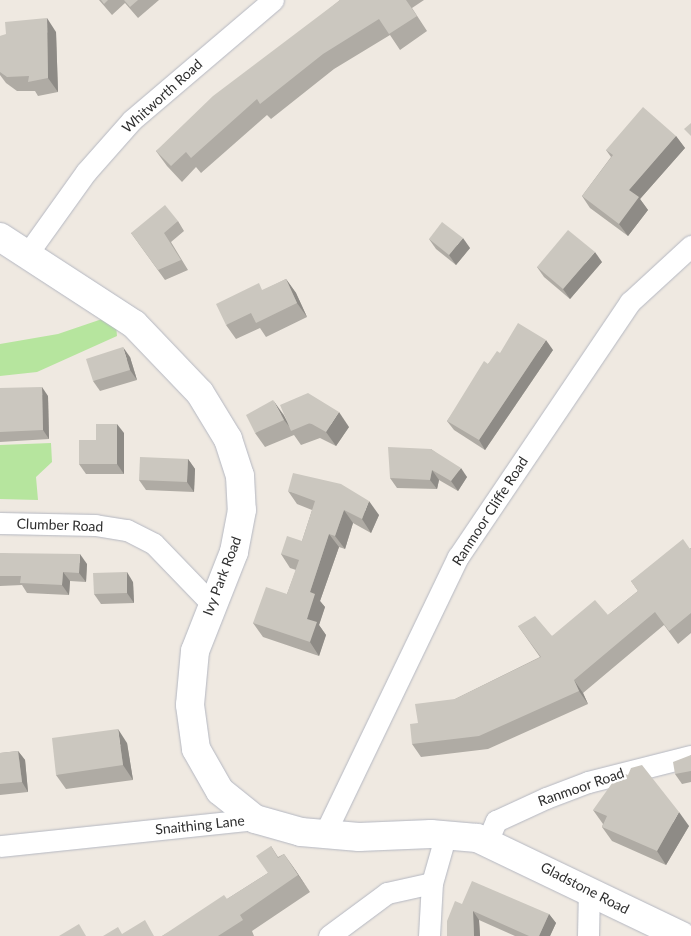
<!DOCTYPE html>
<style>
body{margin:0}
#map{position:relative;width:691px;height:936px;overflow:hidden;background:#efe9e1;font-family:Lato,sans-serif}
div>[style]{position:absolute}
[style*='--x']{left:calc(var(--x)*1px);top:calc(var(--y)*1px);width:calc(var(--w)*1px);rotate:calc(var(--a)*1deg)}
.green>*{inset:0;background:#b6e59e}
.roads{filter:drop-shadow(0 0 1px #b4b7c1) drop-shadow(0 0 1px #b4b7c1)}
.street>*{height:21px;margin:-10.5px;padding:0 10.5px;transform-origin:10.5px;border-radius:10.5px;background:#fff}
.secondary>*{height:28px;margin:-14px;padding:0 14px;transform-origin:14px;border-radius:14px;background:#fff}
.wall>*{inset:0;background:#afaba4}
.shaded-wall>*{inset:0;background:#8e8b86}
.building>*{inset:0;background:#cbc7bf}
span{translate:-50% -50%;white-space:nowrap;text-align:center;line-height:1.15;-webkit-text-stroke:4.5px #fff;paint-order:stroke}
.street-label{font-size:14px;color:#2e2e2e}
</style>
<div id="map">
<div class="green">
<div style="clip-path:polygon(105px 318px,116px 325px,117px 336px,37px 372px,0 376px,0 344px,58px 334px)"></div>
<div style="clip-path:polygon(51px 443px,52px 462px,36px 477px,38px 500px,0 499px,0 445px)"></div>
</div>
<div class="roads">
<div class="street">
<div style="--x:28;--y:253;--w:100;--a:-54.4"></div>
<div style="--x:86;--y:172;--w:69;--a:-48.5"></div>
<div style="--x:132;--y:120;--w:185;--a:-40.4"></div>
<div style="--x:0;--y:523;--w:95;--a:1.2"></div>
<div style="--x:95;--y:525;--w:32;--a:9"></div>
<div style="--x:127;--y:530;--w:30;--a:27"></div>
<div style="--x:154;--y:544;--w:83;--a:46"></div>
<div style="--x:324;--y:835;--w:309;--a:-64.3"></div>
<div style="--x:458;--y:557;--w:308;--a:-56"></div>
<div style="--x:630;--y:302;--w:83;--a:-42.6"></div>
<div style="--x:487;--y:842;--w:23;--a:-67"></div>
<div style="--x:496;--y:821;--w:55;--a:-24.7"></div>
<div style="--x:546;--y:798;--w:45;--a:-20.9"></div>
<div style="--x:588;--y:782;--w:106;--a:-14.2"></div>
<div style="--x:0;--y:846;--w:256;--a:-6"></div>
<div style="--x:329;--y:936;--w:72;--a:-36.6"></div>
<div style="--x:387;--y:893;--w:46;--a:-12.5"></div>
<div style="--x:429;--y:936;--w:53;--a:-86.8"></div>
<div style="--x:432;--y:883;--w:51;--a:-74.1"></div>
<div style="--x:588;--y:936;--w:46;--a:-88.8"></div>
</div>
<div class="secondary">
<div style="--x:0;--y:237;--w:160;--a:33"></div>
<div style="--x:134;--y:324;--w:95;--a:46.3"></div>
<div style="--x:200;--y:393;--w:54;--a:58.7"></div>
<div style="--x:228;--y:439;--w:39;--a:72"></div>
<div style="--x:240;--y:476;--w:34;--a:87"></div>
<div style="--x:242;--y:510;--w:43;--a:100.8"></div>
<div style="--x:234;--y:552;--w:106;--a:111.5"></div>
<div style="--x:195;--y:651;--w:54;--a:95.3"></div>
<div style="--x:190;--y:705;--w:44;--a:82.2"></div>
<div style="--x:196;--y:749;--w:48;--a:60.3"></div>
<div style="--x:220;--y:791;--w:45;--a:38.7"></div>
<div style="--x:255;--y:819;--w:48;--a:15.8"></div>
<div style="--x:301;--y:832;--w:58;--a:4.9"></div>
<div style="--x:359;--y:837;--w:72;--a:-2.4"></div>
<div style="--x:431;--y:834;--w:46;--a:5"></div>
<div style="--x:477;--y:838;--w:227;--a:25.6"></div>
</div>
</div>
<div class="wall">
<div style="clip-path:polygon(99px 0,159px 0,138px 18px,125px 3px,112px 15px)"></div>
<div style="clip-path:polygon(340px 0,424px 0,412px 8px,427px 31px,400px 50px,390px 35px,334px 69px,271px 119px,267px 115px,201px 173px,196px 167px,182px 182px,167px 166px,156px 151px)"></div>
<div style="clip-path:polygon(56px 32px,58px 92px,38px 96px,35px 91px,17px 91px,6px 83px,0 75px,0 36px)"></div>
<div style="clip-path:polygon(676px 136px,685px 148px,640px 199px,648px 210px,628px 236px,590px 208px,582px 196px,611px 157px,606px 150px)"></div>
<div style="clip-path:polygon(178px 221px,184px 231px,171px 242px,188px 270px,165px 280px,131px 233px)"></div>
<div style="clip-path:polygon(429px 239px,470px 248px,456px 265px,436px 249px)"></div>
<div style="clip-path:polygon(602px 262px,570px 299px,544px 277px,537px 267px)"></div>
<div style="clip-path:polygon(286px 279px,296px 293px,307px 317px,266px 337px,260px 328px,236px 339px,226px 325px,264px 290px)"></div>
<div style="clip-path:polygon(553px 350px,485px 450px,454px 430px,447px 421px,488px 364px,500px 353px)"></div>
<div style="clip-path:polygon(130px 357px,137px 380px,100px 391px,93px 381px)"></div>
<div style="clip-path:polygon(0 388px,48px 396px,49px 439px,0 442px)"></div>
<div style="clip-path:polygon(283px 414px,287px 421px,349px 427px,336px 446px,320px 438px,301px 445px,294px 435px,265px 447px,255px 433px)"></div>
<div style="clip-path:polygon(124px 433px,124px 474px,86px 474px,79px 464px,96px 440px)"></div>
<div style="clip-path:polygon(431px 449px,467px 477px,458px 491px,439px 480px,437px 489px,397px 488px,390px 478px)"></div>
<div style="clip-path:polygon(188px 459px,195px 469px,194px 492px,146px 490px,139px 480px)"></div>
<div style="clip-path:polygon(288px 491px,379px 515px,371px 533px,353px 523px,345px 549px,339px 547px,320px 601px,325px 607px,319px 625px,326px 635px,319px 656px,263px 637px,253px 623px,287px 594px,296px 570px,290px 568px,281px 554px,302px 541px,312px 510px,297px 504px)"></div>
<div style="clip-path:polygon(691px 548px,691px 633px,678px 644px,664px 625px,583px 693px,588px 704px,488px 749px,421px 757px,412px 744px,418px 723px,455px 699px,540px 657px,518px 626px,552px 636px,608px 615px,638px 591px,631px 581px)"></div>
<div style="clip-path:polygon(0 553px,87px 564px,86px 582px,70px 581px,69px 595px,27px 593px,22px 585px,0 586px)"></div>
<div style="clip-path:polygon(133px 582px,134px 603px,101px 604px,94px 594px)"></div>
<div style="clip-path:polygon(127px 743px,133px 780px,66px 789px,56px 775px)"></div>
<div style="clip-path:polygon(18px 751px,25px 760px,28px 792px,0 795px,0 753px)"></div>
<div style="clip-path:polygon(691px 755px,691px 782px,682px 784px,675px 774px)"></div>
<div style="clip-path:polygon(593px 810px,689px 826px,666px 865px,612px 841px,602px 827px,603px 824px)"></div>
<div style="clip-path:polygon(271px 846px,278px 857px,284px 854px,310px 892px,252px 931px,254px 936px,162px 936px,227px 899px,268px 873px)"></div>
<div style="clip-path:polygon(462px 904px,549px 914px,556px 923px,550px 936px,515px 936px,479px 920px,480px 936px,447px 936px)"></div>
</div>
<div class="shaded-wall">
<div style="clip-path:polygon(47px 18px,56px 32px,58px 92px,48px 78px)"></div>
<div style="clip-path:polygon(676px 136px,685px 148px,640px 199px,648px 210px,628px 236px,619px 224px,629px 190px)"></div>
<div style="clip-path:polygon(463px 238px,470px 248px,456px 265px,449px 255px)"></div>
<div style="clip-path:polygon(595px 252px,602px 262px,570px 299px,563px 289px)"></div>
<div style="clip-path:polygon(286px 279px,296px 293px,307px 317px,297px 303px)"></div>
<div style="clip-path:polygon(546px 340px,553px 350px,485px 450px,479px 440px)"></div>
<div style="clip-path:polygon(123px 347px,130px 357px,137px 380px,130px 370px)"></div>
<div style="clip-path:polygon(42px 387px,48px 396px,49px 439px,43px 430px)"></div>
<div style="clip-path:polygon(273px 400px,283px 414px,292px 430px,284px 420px)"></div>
<div style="clip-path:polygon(339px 412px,349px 427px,336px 446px,326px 432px)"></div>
<div style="clip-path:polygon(117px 424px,124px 433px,124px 474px,117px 464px)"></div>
<div style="clip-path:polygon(188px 459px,195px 469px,194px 492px,187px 482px)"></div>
<div style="clip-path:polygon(461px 468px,467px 477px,458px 491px,451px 481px)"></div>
<div style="clip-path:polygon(432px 470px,439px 480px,437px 489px,430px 480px)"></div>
<div style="clip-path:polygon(369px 501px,379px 515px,371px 533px,362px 519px)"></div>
<div style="clip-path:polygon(344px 510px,353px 523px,345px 549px,335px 536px)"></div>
<div style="clip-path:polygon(329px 534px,339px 547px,320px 601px,325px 607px,319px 625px,326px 635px,319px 656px,310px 642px,307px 619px,310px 592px)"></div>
<div style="clip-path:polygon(80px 554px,87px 564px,86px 582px,79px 573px)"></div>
<div style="clip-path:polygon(63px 572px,70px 581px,69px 595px,62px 585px)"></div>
<div style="clip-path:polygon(127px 572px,133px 582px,134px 603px,127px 593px)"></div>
<div style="clip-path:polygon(574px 680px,583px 693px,588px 704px,579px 691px)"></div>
<div style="clip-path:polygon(118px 729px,127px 743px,133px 780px,123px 765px)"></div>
<div style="clip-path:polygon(18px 751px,25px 760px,28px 792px,22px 782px)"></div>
<div style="clip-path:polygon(679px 812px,689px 826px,666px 865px,657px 851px)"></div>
<div style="clip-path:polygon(284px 854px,296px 871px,310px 892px,298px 875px)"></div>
<div style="clip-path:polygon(473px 911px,479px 920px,480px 936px,474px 936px)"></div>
<div style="clip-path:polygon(549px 914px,556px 923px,550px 936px,539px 936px)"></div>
</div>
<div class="building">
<div style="clip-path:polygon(101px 0,108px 0,104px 4px)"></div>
<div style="clip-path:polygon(124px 0,138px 0,130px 7px)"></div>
<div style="clip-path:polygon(340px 0,406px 0,417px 16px,389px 34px,379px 19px,323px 54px,260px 104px,257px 99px,191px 158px,186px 152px,171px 166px,156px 151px,213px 96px)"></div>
<div style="clip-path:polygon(47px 18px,48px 78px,28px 82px,29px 76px,7px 77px,0 72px,0 36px,6px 34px,5px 22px)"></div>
<div style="clip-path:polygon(643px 107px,676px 136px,629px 190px,639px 197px,619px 224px,582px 196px,613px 155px,606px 150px)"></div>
<div style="clip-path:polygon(691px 123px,691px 136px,684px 129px)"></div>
<div style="clip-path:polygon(165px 205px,178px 221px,164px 233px,181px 260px,158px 270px,131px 233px)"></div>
<div style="clip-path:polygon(442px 222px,463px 238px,449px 255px,429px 239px)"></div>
<div style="clip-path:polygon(568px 230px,595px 252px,563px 289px,537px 267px)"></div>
<div style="clip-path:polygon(286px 279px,297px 303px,256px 323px,251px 313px,226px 325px,216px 304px,259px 283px,262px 290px)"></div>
<div style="clip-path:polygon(518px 323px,546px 340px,479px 440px,447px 421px,484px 361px,488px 364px,497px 351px,500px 353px)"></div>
<div style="clip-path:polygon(123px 347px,130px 370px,93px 381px,86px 359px)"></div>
<div style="clip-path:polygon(42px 387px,43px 430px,0 432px,0 388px)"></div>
<div style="clip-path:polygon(308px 393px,339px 412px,326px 432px,310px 423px,291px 431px,280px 405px)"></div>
<div style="clip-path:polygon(273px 400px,284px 420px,255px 433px,246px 415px)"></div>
<div style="clip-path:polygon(96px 424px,117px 424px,117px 464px,79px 464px,79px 440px,96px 440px)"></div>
<div style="clip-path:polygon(388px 447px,431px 449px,461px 468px,451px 481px,432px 470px,430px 480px,390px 478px)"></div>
<div style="clip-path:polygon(140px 457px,188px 459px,187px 482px,139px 480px)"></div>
<div style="clip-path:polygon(293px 473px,341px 484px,369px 501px,362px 519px,344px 510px,335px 536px,329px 534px,310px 592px,315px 594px,307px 619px,317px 622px,310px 642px,253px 623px,266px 587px,287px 594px,299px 560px,281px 554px,287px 536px,302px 541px,315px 501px,288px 491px)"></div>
<div style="clip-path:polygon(683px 539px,690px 549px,691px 548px,691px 613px,669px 631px,655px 612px,574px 680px,579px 691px,479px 736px,412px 744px,410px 724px,418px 723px,415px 704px,455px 699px,541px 657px,518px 626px,535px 616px,552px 636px,595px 600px,608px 615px,638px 591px,631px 581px)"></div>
<div style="clip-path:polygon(0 553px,80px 554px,79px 573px,63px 572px,62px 585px,20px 583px,21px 576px,0 576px)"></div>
<div style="clip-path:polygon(127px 572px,127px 593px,94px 594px,93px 573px)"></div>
<div style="clip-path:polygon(118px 729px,123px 765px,56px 775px,52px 738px)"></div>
<div style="clip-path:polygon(18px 751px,22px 782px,0 784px,0 753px)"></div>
<div style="clip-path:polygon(691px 755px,691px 771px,675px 774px,673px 762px)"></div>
<div style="clip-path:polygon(642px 765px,679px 812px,657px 851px,602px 827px,607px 816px,593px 810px,620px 772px,628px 775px,631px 768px)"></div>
<div style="clip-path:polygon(271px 846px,278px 858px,284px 854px,298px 875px,240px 915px,243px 920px,218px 936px,162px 936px,224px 895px,227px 899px,268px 873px,256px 856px)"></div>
<div style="clip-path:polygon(472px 881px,549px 914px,539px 936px,529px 936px,473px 911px,474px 936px,447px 936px,447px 921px,455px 901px,462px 904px)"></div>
<div style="clip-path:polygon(145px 920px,154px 936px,103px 936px,118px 927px,122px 934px)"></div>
<div style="clip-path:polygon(79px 924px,86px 936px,59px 936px)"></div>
</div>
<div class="street-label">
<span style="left:162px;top:96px;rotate:-42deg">Whitworth Road</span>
<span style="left:490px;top:511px;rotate:-57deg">Ranmoor Cliffe Road</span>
<span style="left:60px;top:525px;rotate:2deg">Clumber Road</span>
<span style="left:222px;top:576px;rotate:-69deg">Ivy Park Road</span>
<span style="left:581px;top:787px;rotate:-19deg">Ranmoor Road</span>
<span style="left:200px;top:825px;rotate:-6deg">Snaithing Lane</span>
<span style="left:585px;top:888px;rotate:27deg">Gladstone Road</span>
</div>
</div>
